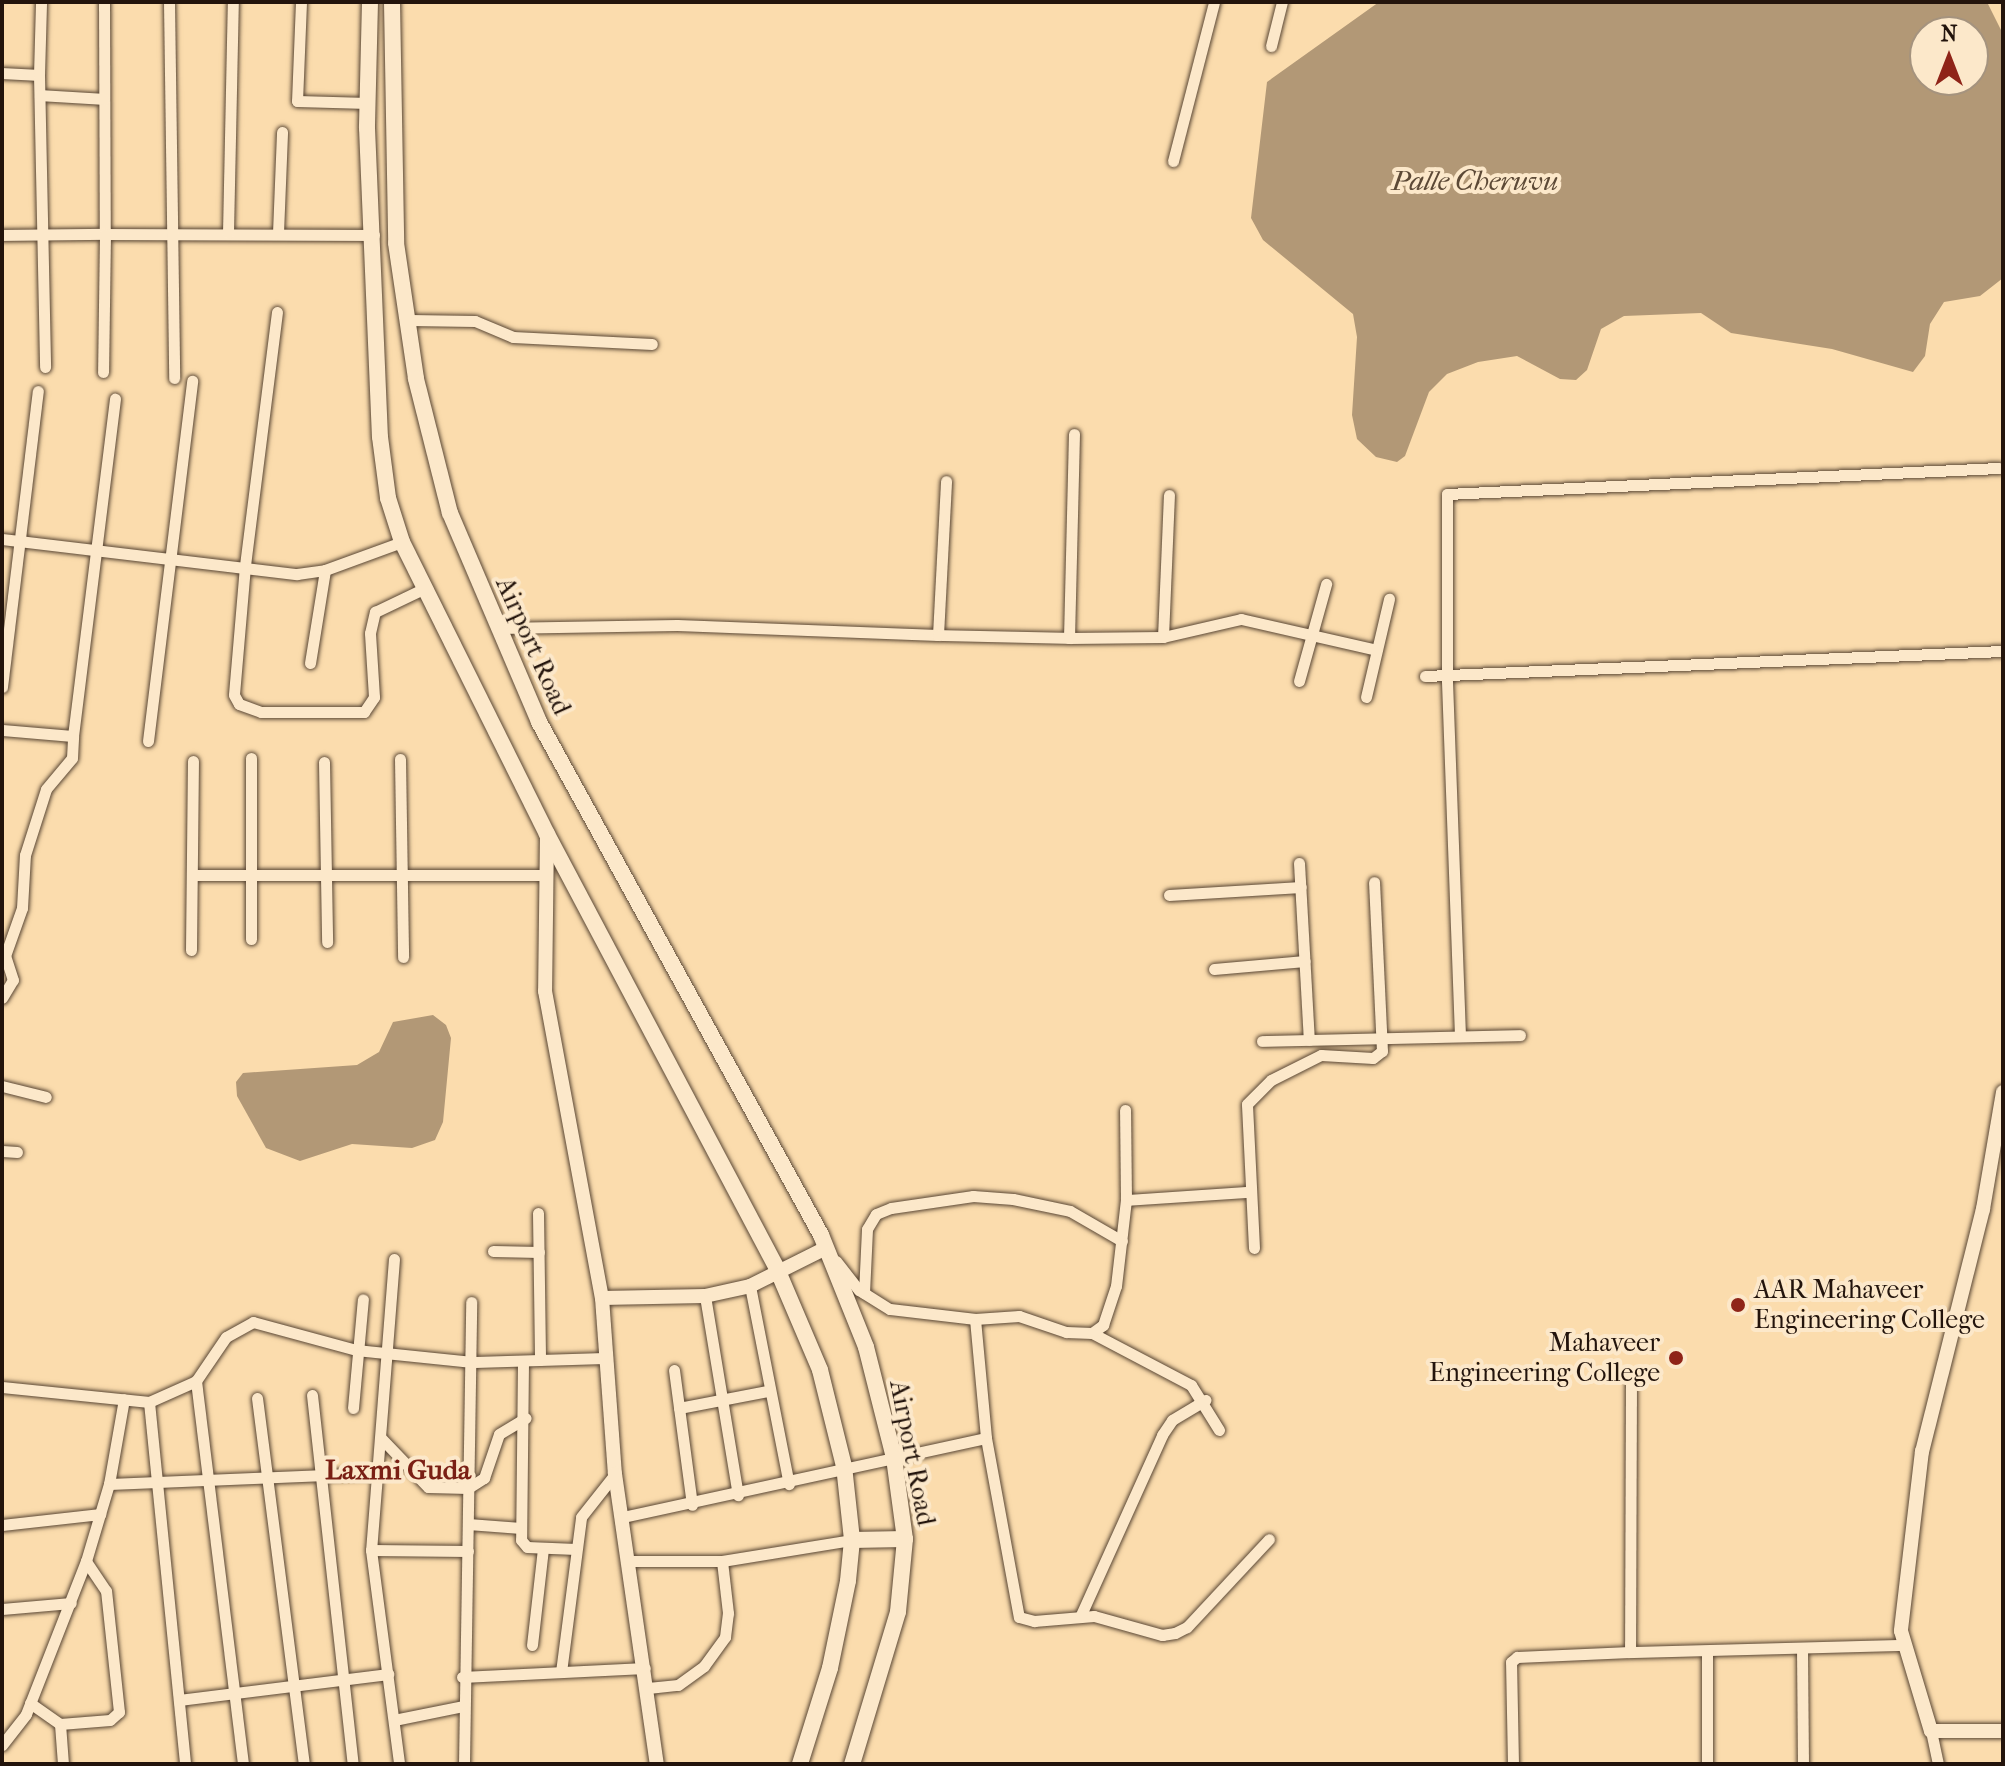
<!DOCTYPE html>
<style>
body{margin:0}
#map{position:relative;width:2005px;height:1766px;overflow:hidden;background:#fbdcad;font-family:"IM FELL French Canon",serif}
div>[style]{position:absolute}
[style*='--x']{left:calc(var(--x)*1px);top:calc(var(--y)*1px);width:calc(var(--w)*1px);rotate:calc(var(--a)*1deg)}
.water>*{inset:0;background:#b29876}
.roads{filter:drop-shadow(0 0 2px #594634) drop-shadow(0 0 2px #594634)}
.minor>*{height:11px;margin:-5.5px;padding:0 5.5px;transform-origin:5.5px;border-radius:5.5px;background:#fce8ca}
.tertiary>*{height:14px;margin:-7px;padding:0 7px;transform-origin:7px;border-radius:7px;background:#fce8ca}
.secondary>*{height:16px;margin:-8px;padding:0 8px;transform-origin:8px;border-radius:8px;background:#fce8ca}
.dots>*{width:22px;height:22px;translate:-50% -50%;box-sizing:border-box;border:4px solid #fce8ca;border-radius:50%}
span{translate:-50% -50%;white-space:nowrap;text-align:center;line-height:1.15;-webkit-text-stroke:8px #fce8ca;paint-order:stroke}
.street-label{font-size:26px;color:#23140c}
.poi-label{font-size:26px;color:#23140c}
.left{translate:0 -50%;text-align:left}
.right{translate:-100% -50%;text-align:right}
.water-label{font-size:28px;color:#5c4936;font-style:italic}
.neighbourhood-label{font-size:28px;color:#7a1f14;font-weight:700}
.frame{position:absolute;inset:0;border:4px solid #23140c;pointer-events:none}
.north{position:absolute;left:1909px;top:16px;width:80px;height:80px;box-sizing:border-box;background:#fce8ca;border:2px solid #a5937e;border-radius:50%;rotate:0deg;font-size:22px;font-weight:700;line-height:32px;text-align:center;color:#23140c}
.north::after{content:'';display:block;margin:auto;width:28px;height:36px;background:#8f2418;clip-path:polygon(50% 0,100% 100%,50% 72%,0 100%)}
</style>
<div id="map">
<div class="water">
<div style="clip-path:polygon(evenodd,1379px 2px,1987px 2px,2003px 34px,2003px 278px,1980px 296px,1944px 302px,1930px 324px,1925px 356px,1913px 372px,1832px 349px,1731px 333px,1701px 313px,1624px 316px,1601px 329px,1587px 370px,1576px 380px,1560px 379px,1517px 356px,1478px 362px,1447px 374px,1429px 392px,1405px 456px,1397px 462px,1376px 457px,1357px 439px,1352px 415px,1357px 337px,1353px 314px,1263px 240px,1251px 218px,1267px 82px,1379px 2px,1925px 32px,1973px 32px,1973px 80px,1925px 80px,1925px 32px)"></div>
<div style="clip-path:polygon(433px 1015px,446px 1025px,451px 1038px,443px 1122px,435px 1140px,412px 1148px,352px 1144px,300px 1161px,266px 1148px,237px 1096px,236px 1082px,243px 1073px,357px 1065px,379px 1052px,393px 1022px)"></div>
</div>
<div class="roads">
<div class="minor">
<div style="--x:104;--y:2;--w:232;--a:89.8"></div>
<div style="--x:105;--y:234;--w:269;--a:0.2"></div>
<div style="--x:169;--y:2;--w:376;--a:89.2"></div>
<div style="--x:301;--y:2;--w:99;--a:92.3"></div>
<div style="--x:297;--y:101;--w:71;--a:1.6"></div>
<div style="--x:1271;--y:46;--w:45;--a:-76"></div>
<div style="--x:2;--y:73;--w:37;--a:3"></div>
<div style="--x:39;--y:75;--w:292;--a:88.8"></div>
<div style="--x:39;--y:75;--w:73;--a:-88.4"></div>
<div style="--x:40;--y:95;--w:64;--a:3.6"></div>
<div style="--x:1173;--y:161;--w:164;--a:-75.5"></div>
<div style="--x:228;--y:233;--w:231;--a:-88.8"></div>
<div style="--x:278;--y:233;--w:101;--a:-87.7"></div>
<div style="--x:2;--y:235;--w:103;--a:-0.6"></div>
<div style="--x:105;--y:234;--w:138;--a:90.8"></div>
<div style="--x:277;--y:312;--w:256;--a:97.2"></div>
<div style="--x:245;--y:566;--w:129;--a:94.9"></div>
<div style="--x:234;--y:695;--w:10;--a:61"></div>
<div style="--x:239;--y:704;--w:23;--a:20"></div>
<div style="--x:261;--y:712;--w:103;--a:0"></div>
<div style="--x:364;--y:712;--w:18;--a:-56"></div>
<div style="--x:374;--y:697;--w:64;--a:-93.6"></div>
<div style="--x:370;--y:633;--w:22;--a:-77"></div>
<div style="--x:375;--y:612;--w:55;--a:-25.6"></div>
<div style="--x:410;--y:320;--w:65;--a:0.9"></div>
<div style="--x:475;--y:321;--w:41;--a:22.8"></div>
<div style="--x:513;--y:337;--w:139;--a:2.9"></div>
<div style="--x:2;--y:539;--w:297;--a:6.8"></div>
<div style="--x:297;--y:574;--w:28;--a:-8"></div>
<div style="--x:325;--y:570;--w:82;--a:-20"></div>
<div style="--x:498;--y:628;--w:179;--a:-1"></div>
<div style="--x:677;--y:625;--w:261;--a:2.2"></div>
<div style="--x:938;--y:635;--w:154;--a:-87"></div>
<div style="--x:938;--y:635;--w:131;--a:1.3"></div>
<div style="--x:1069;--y:638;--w:204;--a:-88.6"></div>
<div style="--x:1163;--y:637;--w:142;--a:-87.6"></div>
<div style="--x:1069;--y:638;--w:94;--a:-0.6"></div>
<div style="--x:1163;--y:637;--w:80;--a:-13"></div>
<div style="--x:1241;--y:619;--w:139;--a:12.8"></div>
<div style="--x:310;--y:663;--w:94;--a:-80.8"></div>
<div style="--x:1425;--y:676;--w:579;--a:-2.48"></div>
<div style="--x:1299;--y:681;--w:101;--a:-74.4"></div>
<div style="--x:2;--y:687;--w:298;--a:-83.1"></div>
<div style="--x:1366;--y:697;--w:101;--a:-76.8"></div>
<div style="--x:2;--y:730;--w:71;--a:4.8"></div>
<div style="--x:73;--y:736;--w:340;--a:-82.9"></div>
<div style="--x:148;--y:741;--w:363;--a:-83"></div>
<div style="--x:400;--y:759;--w:198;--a:89.1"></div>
<div style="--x:324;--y:762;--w:180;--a:89"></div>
<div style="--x:1299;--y:863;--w:177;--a:86.8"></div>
<div style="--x:192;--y:875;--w:354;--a:0"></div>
<div style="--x:1169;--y:895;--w:132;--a:-3.5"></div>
<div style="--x:251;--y:939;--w:181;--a:-90"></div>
<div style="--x:191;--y:950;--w:189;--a:-89.4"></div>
<div style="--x:1214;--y:969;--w:91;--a:-5"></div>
<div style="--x:2;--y:998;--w:21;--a:-59"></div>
<div style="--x:13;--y:980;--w:25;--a:-108"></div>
<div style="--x:5;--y:956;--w:51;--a:-70.5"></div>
<div style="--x:22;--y:908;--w:53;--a:-86.8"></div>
<div style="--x:25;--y:855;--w:69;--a:-72.3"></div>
<div style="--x:46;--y:789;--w:40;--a:-50"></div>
<div style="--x:72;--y:758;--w:22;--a:-87"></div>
<div style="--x:1460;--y:1036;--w:361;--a:-92.1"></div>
<div style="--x:1447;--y:675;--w:181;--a:-90"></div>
<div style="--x:1447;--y:494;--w:553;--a:-2.7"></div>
<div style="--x:1262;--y:1041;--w:258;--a:-1.3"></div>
<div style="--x:2;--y:1086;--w:45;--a:14"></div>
<div style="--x:2;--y:1151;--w:15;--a:4"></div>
<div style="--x:1126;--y:1200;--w:122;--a:-3.8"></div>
<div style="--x:538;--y:1213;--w:147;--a:89.2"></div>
<div style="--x:1254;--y:1248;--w:144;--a:-92.8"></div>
<div style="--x:1247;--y:1104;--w:34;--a:-45"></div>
<div style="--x:1271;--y:1080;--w:56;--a:-26.6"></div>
<div style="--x:1321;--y:1055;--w:52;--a:3.3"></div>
<div style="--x:1373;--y:1058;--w:11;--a:-38"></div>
<div style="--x:1382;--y:1051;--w:169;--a:-92.7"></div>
<div style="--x:493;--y:1251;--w:46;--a:1.2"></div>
<div style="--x:394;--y:1259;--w:292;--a:94.5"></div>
<div style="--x:371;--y:1550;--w:216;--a:82.5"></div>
<div style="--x:836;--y:1261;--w:37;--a:52"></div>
<div style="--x:859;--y:1290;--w:36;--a:32"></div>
<div style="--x:890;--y:1309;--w:86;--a:6.7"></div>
<div style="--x:975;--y:1319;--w:44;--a:-3.9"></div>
<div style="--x:1019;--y:1316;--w:50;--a:18.8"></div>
<div style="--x:1066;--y:1332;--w:26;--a:2"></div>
<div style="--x:1092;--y:1333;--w:112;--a:27.7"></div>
<div style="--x:1191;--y:1385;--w:53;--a:58.1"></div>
<div style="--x:750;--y:1286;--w:202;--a:78.9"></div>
<div style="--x:864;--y:1293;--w:64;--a:-87.3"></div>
<div style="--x:867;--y:1229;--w:17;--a:-59"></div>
<div style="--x:876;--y:1214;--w:16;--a:-22"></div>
<div style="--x:891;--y:1208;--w:83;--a:-8.3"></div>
<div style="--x:973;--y:1196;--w:40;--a:4.3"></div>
<div style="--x:1013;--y:1199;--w:58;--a:11.9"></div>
<div style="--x:1070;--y:1211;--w:60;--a:30"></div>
<div style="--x:705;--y:1296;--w:202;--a:80.6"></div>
<div style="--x:975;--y:1319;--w:120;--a:84.7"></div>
<div style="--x:986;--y:1438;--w:182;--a:79.6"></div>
<div style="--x:1019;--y:1617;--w:16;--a:15"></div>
<div style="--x:1034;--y:1621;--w:60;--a:-4.8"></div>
<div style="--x:1094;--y:1616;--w:71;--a:15.6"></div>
<div style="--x:1162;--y:1635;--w:13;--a:-9"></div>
<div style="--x:1175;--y:1633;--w:13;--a:-27"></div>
<div style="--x:1187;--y:1627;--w:120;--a:-47"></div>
<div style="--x:1092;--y:1333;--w:14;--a:-36"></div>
<div style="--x:1103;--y:1325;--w:41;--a:-71.6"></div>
<div style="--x:1116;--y:1286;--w:87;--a:-83.4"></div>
<div style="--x:1126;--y:1200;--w:90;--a:-90.6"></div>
<div style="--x:523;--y:1362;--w:178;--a:90.6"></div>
<div style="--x:521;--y:1540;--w:9;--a:49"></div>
<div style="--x:527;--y:1547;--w:49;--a:2.3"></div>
<div style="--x:674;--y:1370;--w:136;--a:82.4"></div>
<div style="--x:1631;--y:1380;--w:272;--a:90.2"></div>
<div style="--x:1630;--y:1652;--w:272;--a:-1.5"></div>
<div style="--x:196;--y:1381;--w:386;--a:83"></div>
<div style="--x:2;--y:1387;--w:148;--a:5.8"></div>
<div style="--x:149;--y:1402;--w:51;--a:-24.1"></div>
<div style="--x:196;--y:1381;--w:53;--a:-55.7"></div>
<div style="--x:226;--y:1337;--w:31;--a:-29"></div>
<div style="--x:253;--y:1322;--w:107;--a:15.2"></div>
<div style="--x:356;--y:1350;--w:117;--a:5.9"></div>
<div style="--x:472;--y:1362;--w:135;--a:-1.7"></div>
<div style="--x:312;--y:1395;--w:371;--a:83.7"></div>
<div style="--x:257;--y:1398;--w:369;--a:82.7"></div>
<div style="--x:149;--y:1402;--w:364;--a:84.3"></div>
<div style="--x:353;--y:1408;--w:109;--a:-84.8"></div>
<div style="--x:679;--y:1408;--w:90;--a:-10.9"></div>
<div style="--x:381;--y:1438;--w:68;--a:46.2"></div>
<div style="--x:428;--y:1487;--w:40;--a:1.4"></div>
<div style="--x:468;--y:1488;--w:19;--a:-32"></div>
<div style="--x:484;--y:1478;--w:46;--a:-71.2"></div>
<div style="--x:499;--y:1434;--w:31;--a:-31"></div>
<div style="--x:109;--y:1484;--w:265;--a:-2.4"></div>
<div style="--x:623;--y:1517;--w:371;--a:-12.3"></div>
<div style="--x:468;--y:1524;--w:53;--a:4.3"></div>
<div style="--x:2;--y:1525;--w:99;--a:-6.4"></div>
<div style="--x:371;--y:1550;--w:97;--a:0.6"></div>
<div style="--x:629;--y:1561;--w:93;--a:0"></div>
<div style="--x:722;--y:1561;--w:132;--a:-9.2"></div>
<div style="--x:2;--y:1609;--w:69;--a:-5"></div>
<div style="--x:1080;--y:1617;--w:200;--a:-65.7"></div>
<div style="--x:1162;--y:1435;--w:18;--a:-56"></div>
<div style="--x:1172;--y:1420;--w:39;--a:-31"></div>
<div style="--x:532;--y:1645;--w:97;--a:-83.5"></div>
<div style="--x:1802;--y:1649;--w:115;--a:89.5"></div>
<div style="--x:1707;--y:1653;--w:111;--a:90"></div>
<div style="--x:561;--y:1672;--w:156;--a:-82.6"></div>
<div style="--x:581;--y:1517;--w:55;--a:-51.7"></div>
<div style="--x:462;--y:1677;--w:183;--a:-2.8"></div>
<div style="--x:648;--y:1688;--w:30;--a:-6"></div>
<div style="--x:678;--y:1685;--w:32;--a:-36"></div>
<div style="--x:704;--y:1666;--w:36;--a:-54"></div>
<div style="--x:725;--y:1637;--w:24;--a:-83"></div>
<div style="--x:728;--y:1613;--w:52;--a:-96.6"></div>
<div style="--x:179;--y:1700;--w:211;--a:-7.1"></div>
<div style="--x:30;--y:1703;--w:37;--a:35"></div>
<div style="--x:60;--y:1724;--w:50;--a:-4.6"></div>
<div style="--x:110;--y:1720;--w:12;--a:-42"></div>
<div style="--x:119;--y:1712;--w:122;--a:-96.1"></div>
<div style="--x:106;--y:1591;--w:36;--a:-124"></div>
<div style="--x:394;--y:1720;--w:70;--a:-11.5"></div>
<div style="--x:60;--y:1724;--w:40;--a:85.7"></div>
<div style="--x:1931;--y:1731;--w:34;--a:78"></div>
<div style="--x:2;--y:1745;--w:39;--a:-52"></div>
<div style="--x:26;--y:1714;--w:164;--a:-68.6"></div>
<div style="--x:86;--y:1561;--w:80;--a:-73.4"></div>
<div style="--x:109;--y:1484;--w:86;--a:-80"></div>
<div style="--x:464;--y:1764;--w:462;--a:-89.1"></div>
<div style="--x:1513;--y:1764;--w:102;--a:-91.1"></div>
<div style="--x:1511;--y:1662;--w:8;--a:-40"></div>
<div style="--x:1517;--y:1657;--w:113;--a:-2.5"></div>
</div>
<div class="tertiary">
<div style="--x:547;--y:834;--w:157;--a:90.7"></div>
<div style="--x:545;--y:991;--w:312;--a:79.5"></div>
<div style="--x:602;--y:1298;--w:176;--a:85.8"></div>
<div style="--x:615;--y:1474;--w:293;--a:81.8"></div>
<div style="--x:2003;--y:1092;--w:119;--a:99.7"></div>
<div style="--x:1983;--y:1209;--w:250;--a:104.1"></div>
<div style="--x:1922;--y:1451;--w:181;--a:96.7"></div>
<div style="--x:1901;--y:1631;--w:104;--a:73.3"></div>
<div style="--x:1931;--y:1731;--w:72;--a:0"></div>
<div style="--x:602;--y:1298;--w:103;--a:-1.1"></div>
<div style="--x:705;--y:1296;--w:46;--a:-12.5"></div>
<div style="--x:750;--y:1286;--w:85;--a:-26.6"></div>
</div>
<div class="secondary">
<div style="--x:370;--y:2;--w:126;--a:91.4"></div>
<div style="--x:367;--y:128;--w:309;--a:87.6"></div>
<div style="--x:380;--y:437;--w:62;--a:82.5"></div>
<div style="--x:388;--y:498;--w:46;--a:72.3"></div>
<div style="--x:402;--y:542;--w:326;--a:63.6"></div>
<div style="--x:547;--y:834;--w:492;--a:62.1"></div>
<div style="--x:777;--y:1269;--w:110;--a:66.9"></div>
<div style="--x:820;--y:1370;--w:99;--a:76"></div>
<div style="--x:844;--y:1466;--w:74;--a:83.8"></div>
<div style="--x:852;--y:1540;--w:41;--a:95.6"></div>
<div style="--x:848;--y:1581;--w:89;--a:101.7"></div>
<div style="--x:830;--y:1668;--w:101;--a:107.4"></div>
<div style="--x:392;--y:2;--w:241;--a:89"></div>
<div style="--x:396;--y:243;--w:137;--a:81.6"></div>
<div style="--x:416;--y:379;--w:138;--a:75.8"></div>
<div style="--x:450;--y:513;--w:227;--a:66.9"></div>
<div style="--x:539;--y:722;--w:585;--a:61.2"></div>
<div style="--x:821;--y:1235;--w:121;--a:68.1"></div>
<div style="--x:866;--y:1347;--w:114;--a:75.8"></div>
<div style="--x:894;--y:1458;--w:82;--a:82.3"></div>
<div style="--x:905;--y:1539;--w:73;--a:95.5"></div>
<div style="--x:898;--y:1612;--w:159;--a:106.8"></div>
<div style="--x:852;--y:1540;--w:53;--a:-1.1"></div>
</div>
</div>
<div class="dots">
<div style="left:1738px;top:1305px;background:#8f2418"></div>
<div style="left:1676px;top:1358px;background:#8f2418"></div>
</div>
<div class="street-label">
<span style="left:533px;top:646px;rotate:66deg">Airport Road</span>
<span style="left:912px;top:1453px;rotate:79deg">Airport Road</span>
</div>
<div class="poi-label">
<span class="left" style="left:1754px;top:1305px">AAR Mahaveer<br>Engineering College</span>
<span class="right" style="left:1660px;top:1358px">Mahaveer<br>Engineering College</span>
</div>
<div class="water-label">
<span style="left:1475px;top:181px">Palle Cheruvu</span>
</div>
<div class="neighbourhood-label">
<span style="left:398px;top:1470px">Laxmi Guda</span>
</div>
<div class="frame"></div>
<div class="north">N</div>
</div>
